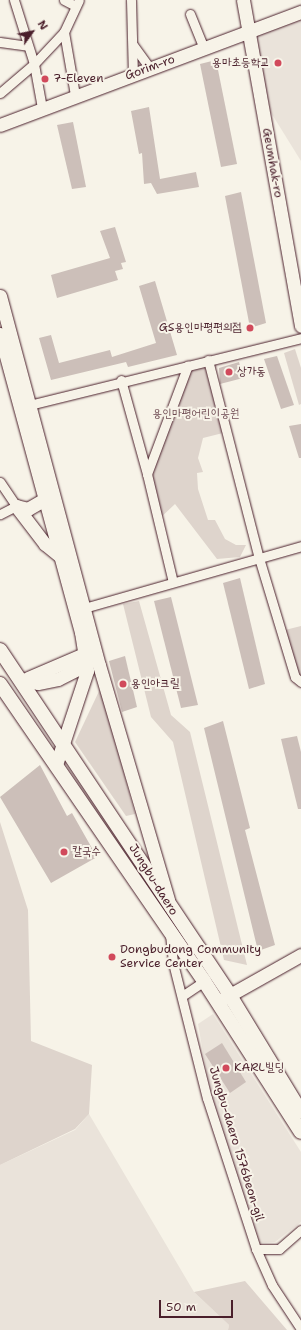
<!DOCTYPE html>
<meta charset="utf-8">
<style>
body{margin:0}
#map{position:relative;width:301px;height:1330px;overflow:hidden;background:#f7f3e8;font-family:"Shantell Sans","Poor Story",sans-serif}
div>[style]{position:absolute}
[style*='--x']{left:calc(var(--x)*1px);top:calc(var(--y)*1px);width:calc(var(--w)*1px);rotate:calc(var(--a)*1deg)}
.built>*{inset:0;background:#eae3da}
.green>*{inset:0;background:#ded4cc}
.building>*{inset:0;background:#ccbfb9}
.roads{filter:drop-shadow(0 0 1px #4a1f2b) drop-shadow(0 0 1px #4a1f2b)}
.street>*{height:9px;margin:-4.5px;padding:0 4.5px;transform-origin:4.5px;border-radius:4.5px;background:#f7f3e8}
.secondary>*{height:13px;margin:-6.5px;padding:0 6.5px;transform-origin:6.5px;border-radius:6.5px;background:#f7f3e8}
.primary>*{height:14px;margin:-7px;padding:0 7px;transform-origin:7px;border-radius:7px;background:#f7f3e8}
.dots>*{width:11px;height:11px;translate:-50% -50%;box-sizing:border-box;border:2px solid #f7f3e8;border-radius:50%}
span{translate:-50% -50%;white-space:nowrap;text-align:center;line-height:1.15;-webkit-text-stroke:4px #f7f3e8;paint-order:stroke}
.poi-label{font-size:12px;color:#4a1f2b}
.right{translate:-100% -50%;text-align:right}
.left{translate:0 -50%;text-align:left}
.street-label{font-size:12px;color:#4a1f2b}
.park-label{font-size:12px;color:#6f4c53}
.north{position:absolute;left:12px;top:12px;width:40px;height:40px;-webkit-text-stroke:3px #f7f3e8;paint-order:stroke;rotate:57deg;font-size:11px;font-weight:700;line-height:16px;text-align:center;color:#4a1f2b}
.north::after{content:'';display:block;margin:auto;width:14px;height:18px;background:#4a1f2b;clip-path:polygon(50% 0,100% 100%,50% 72%,0 100%)}
.scale{position:absolute;left:159px;top:1300px;width:74px;height:18px;box-sizing:border-box;border:2px solid #4a1f2b;border-top:0;padding-left:5px;font-size:12px;line-height:14px;white-space:nowrap;color:#4a1f2b;-webkit-text-stroke:3px #f7f3e8;paint-order:stroke}
</style>
<div id="map">
<div class="built">
<div style="clip-path:polygon(301px 12px,301px 161px,260px 95px,249px 32px)"></div>
<div style="clip-path:polygon(213px 1014px,301px 1152px,301px 1222px,275px 1242px,259px 1243px,211px 1097px,198px 1024px)"></div>
<div style="clip-path:polygon(89px 1114px,194px 1292px,229px 1325px,228px 1330px,0 1330px,0 1165px,75px 1130px)"></div>
</div>
<div class="green">
<div style="clip-path:polygon(295px 349px,301px 368px,301px 404px,299px 405px,284px 353px)"></div>
<div style="clip-path:polygon(208px 360px,227px 432px,203px 438px,198px 458px,203px 472px,197px 473px,198px 489px,208px 520px,215px 520px,225px 539px,236px 545px,246px 545px,240px 557px,217px 559px,175px 504px,158px 520px,147px 474px,188px 365px)"></div>
<div style="clip-path:polygon(139px 601px,171px 715px,190px 732px,247px 965px,224px 960px,173px 742px,151px 717px,123px 604px)"></div>
<div style="clip-path:polygon(301px 626px,301px 682px,281px 631px)"></div>
<div style="clip-path:polygon(101px 687px,135px 814px,126px 816px,75px 742px)"></div>
<div style="clip-path:polygon(0 822px,28px 910px,31px 1041px,92px 1065px,89px 1114px,75px 1129px,0 1165px)"></div>
<div style="clip-path:polygon(245px 1281px,287px 1330px,228px 1330px,229px 1325px,194px 1292px)"></div>
</div>
<div class="building">
<div style="clip-path:polygon(216px 60px,237px 164px,221px 167px,200px 64px)"></div>
<div style="clip-path:polygon(149px 107px,160px 179px,196px 172px,199px 187px,157px 194px,151px 183px,144px 184px,142px 153px,139px 154px,131px 111px)"></div>
<div style="clip-path:polygon(73px 122px,86px 187px,72px 189px,57px 125px)"></div>
<div style="clip-path:polygon(241px 192px,266px 323px,250px 328px,225px 196px)"></div>
<div style="clip-path:polygon(115px 227px,126px 262px,121px 263px,123px 269px,115px 271px,118px 280px,57px 298px,51px 275px,110px 258px,100px 231px)"></div>
<div style="clip-path:polygon(155px 281px,177px 355px,128px 367px,126px 362px,51px 380px,39px 338px,51px 335px,59px 363px,110px 350px,112px 357px,156px 343px,139px 286px)"></div>
<div style="clip-path:polygon(277px 356px,294px 405px,281px 409px,264px 359px)"></div>
<div style="clip-path:polygon(239px 362px,243px 378px,220px 384px,219px 368px)"></div>
<div style="clip-path:polygon(301px 424px,301px 458px,299px 458px,289px 426px)"></div>
<div style="clip-path:polygon(240px 578px,265px 684px,249px 689px,223px 583px)"></div>
<div style="clip-path:polygon(171px 597px,198px 705px,181px 708px,154px 601px)"></div>
<div style="clip-path:polygon(125px 656px,137px 707px,122px 712px,109px 661px)"></div>
<div style="clip-path:polygon(223px 721px,250px 828px,245px 830px,275px 945px,258px 951px,204px 728px)"></div>
<div style="clip-path:polygon(297px 736px,301px 752px,301px 809px,298px 809px,281px 739px)"></div>
<div style="clip-path:polygon(40px 765px,67px 816px,72px 813px,97px 857px,51px 883px,0 797px)"></div>
<div style="clip-path:polygon(222px 1043px,246px 1082px,230px 1093px,205px 1054px)"></div>
</div>
<div class="roads">
<div class="street">
<div style="--x:14;--y:0;--w:67;--a:72.6"></div>
<div style="--x:34;--y:64;--w:45;--a:79.7"></div>
<div style="--x:64;--y:0;--w:13;--a:27"></div>
<div style="--x:131;--y:0;--w:74;--a:88.5"></div>
<div style="--x:190;--y:14;--w:37;--a:68"></div>
<div style="--x:0;--y:42;--w:28;--a:8"></div>
<div style="--x:133;--y:45;--w:29;--a:54"></div>
<div style="--x:0;--y:93;--w:45;--a:-40.5"></div>
<div style="--x:34;--y:64;--w:44;--a:-46.8"></div>
<div style="--x:75;--y:95;--w:64;--a:-99.9"></div>
<div style="--x:64;--y:32;--w:35;--a:-65"></div>
<div style="--x:208;--y:360;--w:204;--a:75.6"></div>
<div style="--x:259;--y:558;--w:124;--a:73.2"></div>
<div style="--x:295;--y:677;--w:8;--a:40"></div>
<div style="--x:121;--y:380;--w:98;--a:74.5"></div>
<div style="--x:147;--y:474;--w:116;--a:-69.4"></div>
<div style="--x:25;--y:406;--w:284;--a:-13.8"></div>
<div style="--x:147;--y:474;--w:111;--a:76.5"></div>
<div style="--x:0;--y:482;--w:29;--a:56"></div>
<div style="--x:16;--y:506;--w:18;--a:153"></div>
<div style="--x:84;--y:608;--w:226;--a:-15.9"></div>
<div style="--x:170;--y:934;--w:29;--a:84"></div>
<div style="--x:173;--y:963;--w:139;--a:75.9"></div>
<div style="--x:207;--y:1098;--w:159;--a:72"></div>
<div style="--x:256;--y:1249;--w:23;--a:0"></div>
<div style="--x:279;--y:1249;--w:29;--a:-41"></div>
<div style="--x:182;--y:996;--w:27;--a:-34"></div>
<div style="--x:256;--y:1249;--w:39;--a:66"></div>
<div style="--x:272;--y:1285;--w:53;--a:56.6"></div>
</div>
<div class="secondary">
<div style="--x:243;--y:0;--w:331;--a:79.9"></div>
<div style="--x:0;--y:125;--w:322;--a:-20.6"></div>
<div style="--x:0;--y:296;--w:382;--a:75"></div>
<div style="--x:99;--y:665;--w:245;--a:73.6"></div>
<div style="--x:0;--y:334;--w:309;--a:74.8"></div>
<div style="--x:81;--y:632;--w:39;--a:81"></div>
<div style="--x:87;--y:671;--w:99;--a:108.3"></div>
<div style="--x:45;--y:499;--w:20;--a:150"></div>
<div style="--x:28;--y:509;--w:12;--a:-166"></div>
<div style="--x:16;--y:506;--w:48;--a:52.7"></div>
<div style="--x:45;--y:544;--w:19;--a:39"></div>
<div style="--x:28;--y:678;--w:61;--a:-23.2"></div>
<div style="--x:21;--y:679;--w:17;--a:13"></div>
<div style="--x:38;--y:683;--w:20;--a:-11"></div>
<div style="--x:58;--y:679;--w:31;--a:-27"></div>
<div style="--x:221;--y:1000;--w:92;--a:-29.4"></div>
</div>
<div class="primary">
<div style="--x:0;--y:650;--w:413;--a:56.3"></div>
<div style="--x:229;--y:994;--w:138;--a:58.6"></div>
<div style="--x:0;--y:684;--w:360;--a:55.5"></div>
<div style="--x:204;--y:981;--w:179;--a:57.3"></div>
</div>
</div>
<div class="dots">
<div style="left:278px;top:63px;background:#d1495b"></div>
<div style="left:45px;top:79px;background:#d1495b"></div>
<div style="left:250px;top:328px;background:#d1495b"></div>
<div style="left:229px;top:372px;background:#d1495b"></div>
<div style="left:123px;top:684px;background:#d1495b"></div>
<div style="left:64px;top:852px;background:#d1495b"></div>
<div style="left:112px;top:957px;background:#d1495b"></div>
<div style="left:226px;top:1068px;background:#d1495b"></div>
</div>
<div class="poi-label">
<span class="right" style="left:270px;top:63px">용마초등학교</span>
<span class="left" style="left:53px;top:79px">7-Eleven</span>
<span class="right" style="left:242px;top:328px">GS용인마평편의점</span>
<span class="left" style="left:237px;top:372px">상가동</span>
<span class="left" style="left:131px;top:684px">용인아크릴</span>
<span class="left" style="left:72px;top:852px">칼국수</span>
<span class="left" style="left:120px;top:957px">Dongbudong Community<br>Service Center</span>
<span class="left" style="left:234px;top:1068px">KARL빌딩</span>
</div>
<div class="street-label">
<span style="left:150px;top:68px;rotate:-20deg">Gorim-ro</span>
<span style="left:272px;top:163px;rotate:80deg">Geumhak-ro</span>
<span style="left:153px;top:880px;rotate:58deg">Jungbu-daero</span>
<span style="left:236px;top:1144px;rotate:73deg">Jungbu-daero 1576beon-gil</span>
</div>
<div class="park-label">
<span style="left:196px;top:414px">용인마평어린이공원</span>
</div>
<div class="north">N</div>
<div class="scale">50 m</div>
</div>
